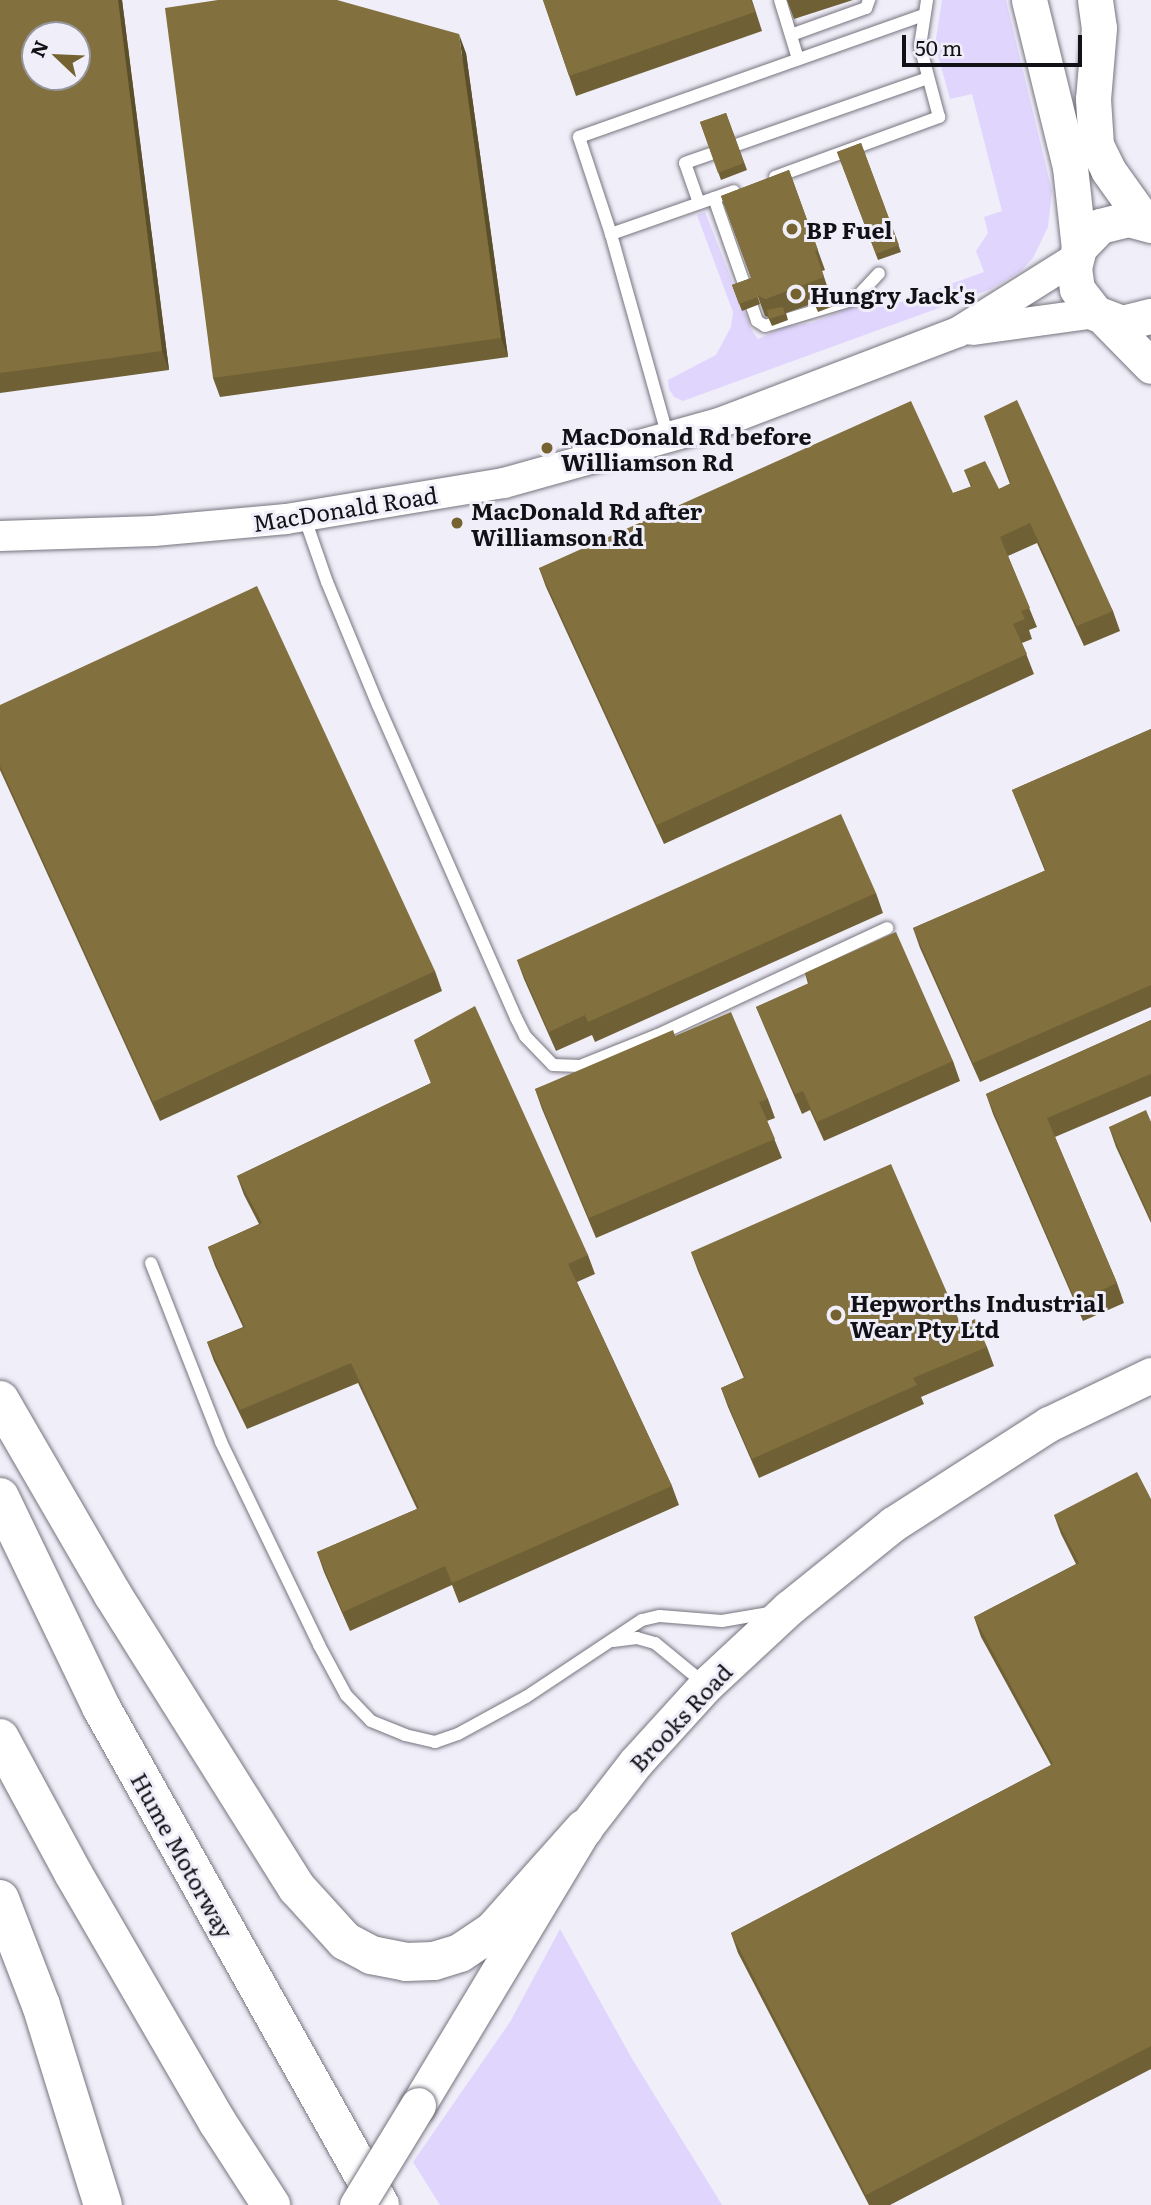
<!DOCTYPE html>
<style>
body{margin:0}
#map{position:relative;width:1151px;height:2205px;overflow:hidden;background:#f0eef9;font-family:Literata,serif}
div>[style]{position:absolute}
[style*='--x']{left:calc(var(--x)*1px);top:calc(var(--y)*1px);width:calc(var(--w)*1px);rotate:calc(var(--a)*1deg)}
.green>*{inset:0;background:#e0d5fd}
.roads{filter:drop-shadow(0 0 2px #77747e) drop-shadow(0 0 2px #77747e)}
.service>*{height:12px;margin:-6px;padding:0 6px;transform-origin:6px;border-radius:6px;background:#fff}
.tertiary>*{height:30px;margin:-15px;padding:0 15px;transform-origin:15px;border-radius:15px;background:#fff}
.secondary>*{height:35px;margin:-17.5px;padding:0 17.5px;transform-origin:17.5px;border-radius:17.5px;background:#fff}
.motorway>*{height:38px;margin:-19px;padding:0 19px;transform-origin:19px;border-radius:19px;background:#fff}
.bridges{filter:drop-shadow(0 0 2px #77747e) drop-shadow(0 0 2px #77747e)}
.secondary-bridge>*{height:35px;margin:-17.5px;padding:0 17.5px;transform-origin:17.5px;border-radius:17.5px;background:#fff}
.wall>*{inset:0;background:#706035}
.shaded-wall>*{inset:0;background:#5b4e2b}
.building>*{inset:0;background:#82703e}
.dots>*{width:19px;height:19px;translate:-50% -50%;box-sizing:border-box;border:4px solid #f0eef9;border-radius:50%}
span{translate:-50% -50%;white-space:nowrap;text-align:center;line-height:1.15;-webkit-text-stroke:6px #f0eef9;paint-order:stroke}
.poi-label{font-size:23px;color:#121115;font-weight:700}
.left{translate:0 -50%;text-align:left}
.street-label{font-size:23px;color:#121115}
.north{position:absolute;left:21px;top:21px;width:70px;height:70px;box-sizing:border-box;background:#f0eef9;border:2px solid #97969e;border-radius:50%;rotate:293deg;font-size:19px;font-weight:700;line-height:28px;text-align:center;color:#121115}
.north::after{content:'';display:block;margin:auto;width:24px;height:32px;background:#746331;clip-path:polygon(50% 0,100% 100%,50% 72%,0 100%)}
.scale{position:absolute;left:902px;top:35px;width:180px;height:32px;box-sizing:border-box;border:4px solid #121115;border-top:0;padding-left:9px;font-size:21px;line-height:24px;white-space:nowrap;color:#121115;-webkit-text-stroke:5px #f0eef9;paint-order:stroke}
</style>
<div id="map">
<div class="green">
<div style="clip-path:polygon(942px 0,1006px 0,1052px 191px,1048px 227px,1033px 258px,1021px 271px,991px 289px,683px 401px,674px 397px,669px 389px,668px 380px,716px 355px,731px 327px,733px 312px,697px 215px,705px 212px,751px 329px,758px 339px,785px 327px,812px 323px,842px 311px,861px 303px,873px 292px,887px 307px,984px 272px,976px 251px,988px 233px,984px 217px,1002px 211px,972px 94px,950px 99px,935px 45px)"></div>
<div style="clip-path:polygon(560px 1929px,631px 2057px,722px 2205px,440px 2205px,413px 2162px,510px 2022px)"></div>
</div>
<div class="roads">
<div class="service">
<div style="--x:780;--y:0;--w:62;--a:73"></div>
<div style="--x:791;--y:35;--w:80;--a:-19.8"></div>
<div style="--x:866;--y:8;--w:9;--a:-69"></div>
<div style="--x:775;--y:177;--w:175;--a:-20.1"></div>
<div style="--x:939;--y:117;--w:73;--a:-105"></div>
<div style="--x:920;--y:46;--w:47;--a:-81.3"></div>
<div style="--x:714;--y:198;--w:130;--a:70.7"></div>
<div style="--x:757;--y:321;--w:9;--a:32"></div>
<div style="--x:765;--y:326;--w:94;--a:-16.7"></div>
<div style="--x:855;--y:299;--w:35;--a:-47"></div>
<div style="--x:699;--y:203;--w:42;--a:-109.3"></div>
<div style="--x:685;--y:163;--w:257;--a:-19.3"></div>
<div style="--x:611;--y:234;--w:102;--a:-108.3"></div>
<div style="--x:579;--y:137;--w:366;--a:-19.5"></div>
<div style="--x:668;--y:437;--w:211;--a:-105.7"></div>
<div style="--x:611;--y:234;--w:130;--a:-19.3"></div>
<div style="--x:304;--y:516;--w:70;--a:70.8"></div>
<div style="--x:327;--y:582;--w:133;--a:67.5"></div>
<div style="--x:378;--y:705;--w:342;--a:66.2"></div>
<div style="--x:516;--y:1018;--w:20;--a:63"></div>
<div style="--x:525;--y:1036;--w:40;--a:46"></div>
<div style="--x:553;--y:1065;--w:27;--a:2"></div>
<div style="--x:580;--y:1066;--w:84;--a:-21.7"></div>
<div style="--x:658;--y:1035;--w:253;--a:-25"></div>
<div style="--x:151;--y:1263;--w:192;--a:68.6"></div>
<div style="--x:221;--y:1442;--w:225;--a:64.2"></div>
<div style="--x:319;--y:1645;--w:57;--a:61.6"></div>
<div style="--x:346;--y:1695;--w:36;--a:46"></div>
<div style="--x:371;--y:1721;--w:37;--a:22"></div>
<div style="--x:405;--y:1735;--w:31;--a:13"></div>
<div style="--x:435;--y:1742;--w:24;--a:-19"></div>
<div style="--x:458;--y:1734;--w:77;--a:-28.6"></div>
<div style="--x:526;--y:1697;--w:139;--a:-33.6"></div>
<div style="--x:642;--y:1620;--w:18;--a:-13"></div>
<div style="--x:660;--y:1616;--w:62;--a:4.6"></div>
<div style="--x:722;--y:1621;--w:48;--a:-9.7"></div>
<div style="--x:613;--y:1641;--w:24;--a:-7"></div>
<div style="--x:637;--y:1638;--w:19;--a:16"></div>
<div style="--x:655;--y:1643;--w:65;--a:39.4"></div>
</div>
<div class="tertiary">
<div style="--x:972;--y:330;--w:125;--a:-7.8"></div>
<div style="--x:0;--y:536;--w:154;--a:-1.9"></div>
<div style="--x:154;--y:531;--w:133;--a:-5.2"></div>
<div style="--x:286;--y:519;--w:221;--a:-9.4"></div>
<div style="--x:504;--y:483;--w:226;--a:-15.6"></div>
<div style="--x:722;--y:422;--w:253;--a:-20.9"></div>
<div style="--x:958;--y:332;--w:139;--a:-32.1"></div>
</div>
<div class="secondary">
<div style="--x:1029;--y:0;--w:172;--a:76.2"></div>
<div style="--x:1070;--y:167;--w:81;--a:83.7"></div>
<div style="--x:1095;--y:0;--w:28;--a:82"></div>
<div style="--x:1099;--y:28;--w:71;--a:94.8"></div>
<div style="--x:1093;--y:99;--w:46;--a:86.3"></div>
<div style="--x:1096;--y:145;--w:28;--a:64"></div>
<div style="--x:1108;--y:170;--w:65;--a:54.4"></div>
<div style="--x:1151;--y:225;--w:24;--a:-165"></div>
<div style="--x:1128;--y:219;--w:29;--a:166"></div>
<div style="--x:1100;--y:226;--w:30;--a:134"></div>
<div style="--x:1079;--y:248;--w:21;--a:104"></div>
<div style="--x:1074;--y:268;--w:21;--a:82"></div>
<div style="--x:1077;--y:289;--w:31;--a:52"></div>
<div style="--x:1096;--y:313;--w:28;--a:21"></div>
<div style="--x:1122;--y:323;--w:30;--a:-14"></div>
<div style="--x:1104;--y:318;--w:67;--a:45.6"></div>
<div style="--x:418;--y:2105;--w:322;--a:-59"></div>
<div style="--x:584;--y:1829;--w:85;--a:-52.2"></div>
<div style="--x:636;--y:1762;--w:104;--a:-47.7"></div>
<div style="--x:706;--y:1685;--w:113;--a:-42.9"></div>
<div style="--x:789;--y:1608;--w:134;--a:-38.9"></div>
<div style="--x:893;--y:1524;--w:185;--a:-32.7"></div>
<div style="--x:1049;--y:1424;--w:113;--a:-25.7"></div>
</div>
<div class="motorway">
<div style="--x:0;--y:1400;--w:225;--a:59.9"></div>
<div style="--x:113;--y:1595;--w:346;--a:57.9"></div>
<div style="--x:297;--y:1888;--w:72;--a:47.8"></div>
<div style="--x:345;--y:1941;--w:30;--a:28"></div>
<div style="--x:371;--y:1955;--w:36;--a:11"></div>
<div style="--x:406;--y:1962;--w:28;--a:-2"></div>
<div style="--x:434;--y:1961;--w:27;--a:-17"></div>
<div style="--x:460;--y:1953;--w:40;--a:-34"></div>
<div style="--x:493;--y:1931;--w:137;--a:-48.3"></div>
<div style="--x:0;--y:1497;--w:233;--a:64.3"></div>
<div style="--x:101;--y:1707;--w:571;--a:60.74"></div>
<div style="--x:0;--y:1738;--w:153;--a:61.6"></div>
<div style="--x:73;--y:1873;--w:289;--a:59.9"></div>
<div style="--x:218;--y:2123;--w:98;--a:57.1"></div>
<div style="--x:0;--y:1899;--w:114;--a:68.9"></div>
<div style="--x:41;--y:2005;--w:209;--a:72.8"></div>
</div>
</div>
<div class="bridges">
<div class="secondary-bridge">
<div style="--x:357;--y:2205;--w:117;--a:-58.6"></div>
</div>
</div>
<div class="wall">
<div style="clip-path:polygon(0 0,122px 0,169px 370px,0 393px)"></div>
<div style="clip-path:polygon(543px 0,752px 0,762px 31px,576px 96px)"></div>
<div style="clip-path:polygon(787px 0,853px 0,794px 19px)"></div>
<div style="clip-path:polygon(466px 53px,508px 357px,220px 397px,213px 378px)"></div>
<div style="clip-path:polygon(726px 113px,747px 170px,721px 180px,700px 122px)"></div>
<div style="clip-path:polygon(861px 143px,901px 252px,878px 260px,837px 152px)"></div>
<div style="clip-path:polygon(789px 170px,825px 270px,822px 271px,834px 306px,818px 312px,814px 303px,786px 313px,788px 320px,772px 326px,768px 317px,765px 316px,721px 196px)"></div>
<div style="clip-path:polygon(751px 278px,760px 304px,742px 311px,732px 285px)"></div>
<div style="clip-path:polygon(984px 416px,1113px 611px,1120px 631px,1084px 646px,1037px 543px,1008px 556px,1037px 627px,1029px 630px,1032px 639px,1022px 643px,1034px 674px,664px 844px,546px 587px,539px 568px,953px 493px,971px 487px,964px 470px,999px 489px,1010px 484px)"></div>
<div style="clip-path:polygon(0 705px,435px 971px,442px 991px,160px 1121px,0 770px)"></div>
<div style="clip-path:polygon(1151px 729px,1151px 1007px,980px 1082px,920px 948px,913px 928px,1045px 871px,1012px 790px)"></div>
<div style="clip-path:polygon(876px 893px,883px 913px,595px 1042px,592px 1035px,556px 1051px,524px 979px,517px 960px)"></div>
<div style="clip-path:polygon(805px 973px,953px 1061px,960px 1081px,824px 1141px,810px 1110px,802px 1114px,764px 1026px,756px 1007px,808px 984px)"></div>
<div style="clip-path:polygon(1151px 1020px,1151px 1096px,1055px 1137px,1117px 1283px,1124px 1303px,1083px 1321px,993px 1114px,986px 1094px)"></div>
<div style="clip-path:polygon(675px 1036px,768px 1099px,775px 1118px,767px 1121px,782px 1158px,596px 1238px,542px 1109px,535px 1089px)"></div>
<div style="clip-path:polygon(414px 1040px,588px 1255px,595px 1274px,577px 1282px,672px 1486px,679px 1505px,459px 1603px,452px 1585px,350px 1631px,324px 1572px,317px 1552px,417px 1509px,358px 1383px,247px 1429px,214px 1361px,207px 1342px,243px 1327px,215px 1266px,208px 1247px,259px 1224px,244px 1195px,237px 1176px,431px 1083px)"></div>
<div style="clip-path:polygon(1151px 1122px,1151px 1223px,1116px 1147px,1109px 1127px)"></div>
<div style="clip-path:polygon(691px 1252px,961px 1325px,987px 1347px,994px 1366px,921px 1397px,924px 1404px,759px 1478px,728px 1407px,721px 1388px,744px 1378px,698px 1271px)"></div>
<div style="clip-path:polygon(1151px 1499px,1151px 2069px,890px 2205px,869px 2205px,738px 1953px,731px 1933px,1051px 1765px,981px 1637px,974px 1617px,1076px 1564px,1061px 1534px,1054px 1515px)"></div>
</div>
<div class="shaded-wall">
<div style="clip-path:polygon(118px 0,122px 0,169px 370px,162px 351px)"></div>
<div style="clip-path:polygon(459px 34px,466px 53px,508px 357px,501px 338px)"></div>
</div>
<div class="building">
<div style="clip-path:polygon(evenodd,0 0,118px 0,162px 351px,0 373px,0 0,35px 35px,77px 35px,77px 77px,35px 77px,35px 35px)"></div>
<div style="clip-path:polygon(218px 0,337px 0,459px 34px,501px 338px,213px 378px,165px 8px)"></div>
<div style="clip-path:polygon(543px 0,751px 0,755px 12px,569px 76px)"></div>
<div style="clip-path:polygon(726px 113px,744px 163px,718px 173px,700px 122px)"></div>
<div style="clip-path:polygon(861px 143px,899px 245px,876px 254px,837px 152px)"></div>
<div style="clip-path:polygon(789px 170px,818px 250px,815px 251px,824px 277px,766px 299px,758px 296px,721px 196px)"></div>
<div style="clip-path:polygon(751px 278px,758px 297px,739px 304px,732px 285px)"></div>
<div style="clip-path:polygon(829px 290px,831px 300px,815px 305px,812px 296px)"></div>
<div style="clip-path:polygon(783px 307px,785px 314px,769px 319px,767px 310px)"></div>
<div style="clip-path:polygon(1017px 400px,1113px 611px,1077px 626px,1030px 523px,1000px 537px,1030px 608px,1021px 611px,1025px 619px,1013px 624px,1027px 654px,657px 825px,539px 568px,911px 401px,953px 493px,972px 486px,964px 470px,985px 461px,999px 489px,1011px 483px,984px 416px)"></div>
<div style="clip-path:polygon(257px 586px,435px 971px,153px 1102px,0 766px,0 705px)"></div>
<div style="clip-path:polygon(1151px 729px,1151px 985px,973px 1063px,913px 928px,1046px 870px,1012px 790px)"></div>
<div style="clip-path:polygon(841px 814px,876px 893px,588px 1022px,585px 1015px,549px 1032px,517px 960px)"></div>
<div style="clip-path:polygon(896px 932px,953px 1061px,817px 1122px,803px 1091px,795px 1094px,756px 1007px,809px 983px,805px 973px)"></div>
<div style="clip-path:polygon(475px 1006px,588px 1255px,568px 1264px,672px 1486px,452px 1583px,445px 1566px,343px 1612px,317px 1552px,419px 1508px,351px 1363px,240px 1410px,207px 1342px,245px 1327px,208px 1247px,262px 1223px,237px 1176px,431px 1083px,414px 1040px)"></div>
<div style="clip-path:polygon(731px 1012px,768px 1099px,759px 1102px,775px 1139px,589px 1218px,535px 1089px,673px 1030px,675px 1036px)"></div>
<div style="clip-path:polygon(1151px 1020px,1151px 1074px,1047px 1118px,1117px 1283px,1076px 1302px,986px 1094px)"></div>
<div style="clip-path:polygon(1146px 1110px,1151px 1122px,1151px 1220px,1109px 1127px)"></div>
<div style="clip-path:polygon(891px 1164px,961px 1325px,975px 1319px,987px 1347px,913px 1378px,917px 1385px,752px 1459px,721px 1388px,745px 1377px,691px 1252px)"></div>
<div style="clip-path:polygon(1137px 1472px,1151px 1499px,1151px 2046px,866px 2195px,731px 1933px,1053px 1764px,974px 1617px,1079px 1563px,1054px 1515px)"></div>
</div>
<div class="dots">
<div style="left:792px;top:229px;background:#746331"></div>
<div style="left:796px;top:294px;background:#746331"></div>
<div style="left:547px;top:448px;background:#746331"></div>
<div style="left:457px;top:523px;background:#746331"></div>
<div style="left:836px;top:1315px;background:#746331"></div>
</div>
<div class="poi-label">
<span class="left" style="left:806px;top:229px">BP Fuel</span>
<span class="left" style="left:810px;top:294px">Hungry Jack's</span>
<span class="left" style="left:561px;top:448px">MacDonald Rd before<br>Williamson Rd</span>
<span class="left" style="left:471px;top:523px">MacDonald Rd after<br>Williamson Rd</span>
<span class="left" style="left:850px;top:1315px">Hepworths Industrial<br>Wear Pty Ltd</span>
</div>
<div class="street-label">
<span style="left:345px;top:508px;rotate:-9deg">MacDonald Road</span>
<span style="left:680px;top:1717px;rotate:-47deg">Brooks Road</span>
<span style="left:183px;top:1855px;rotate:61deg">Hume Motorway</span>
</div>
<div class="north">N</div>
<div class="scale">50 m</div>
</div>
